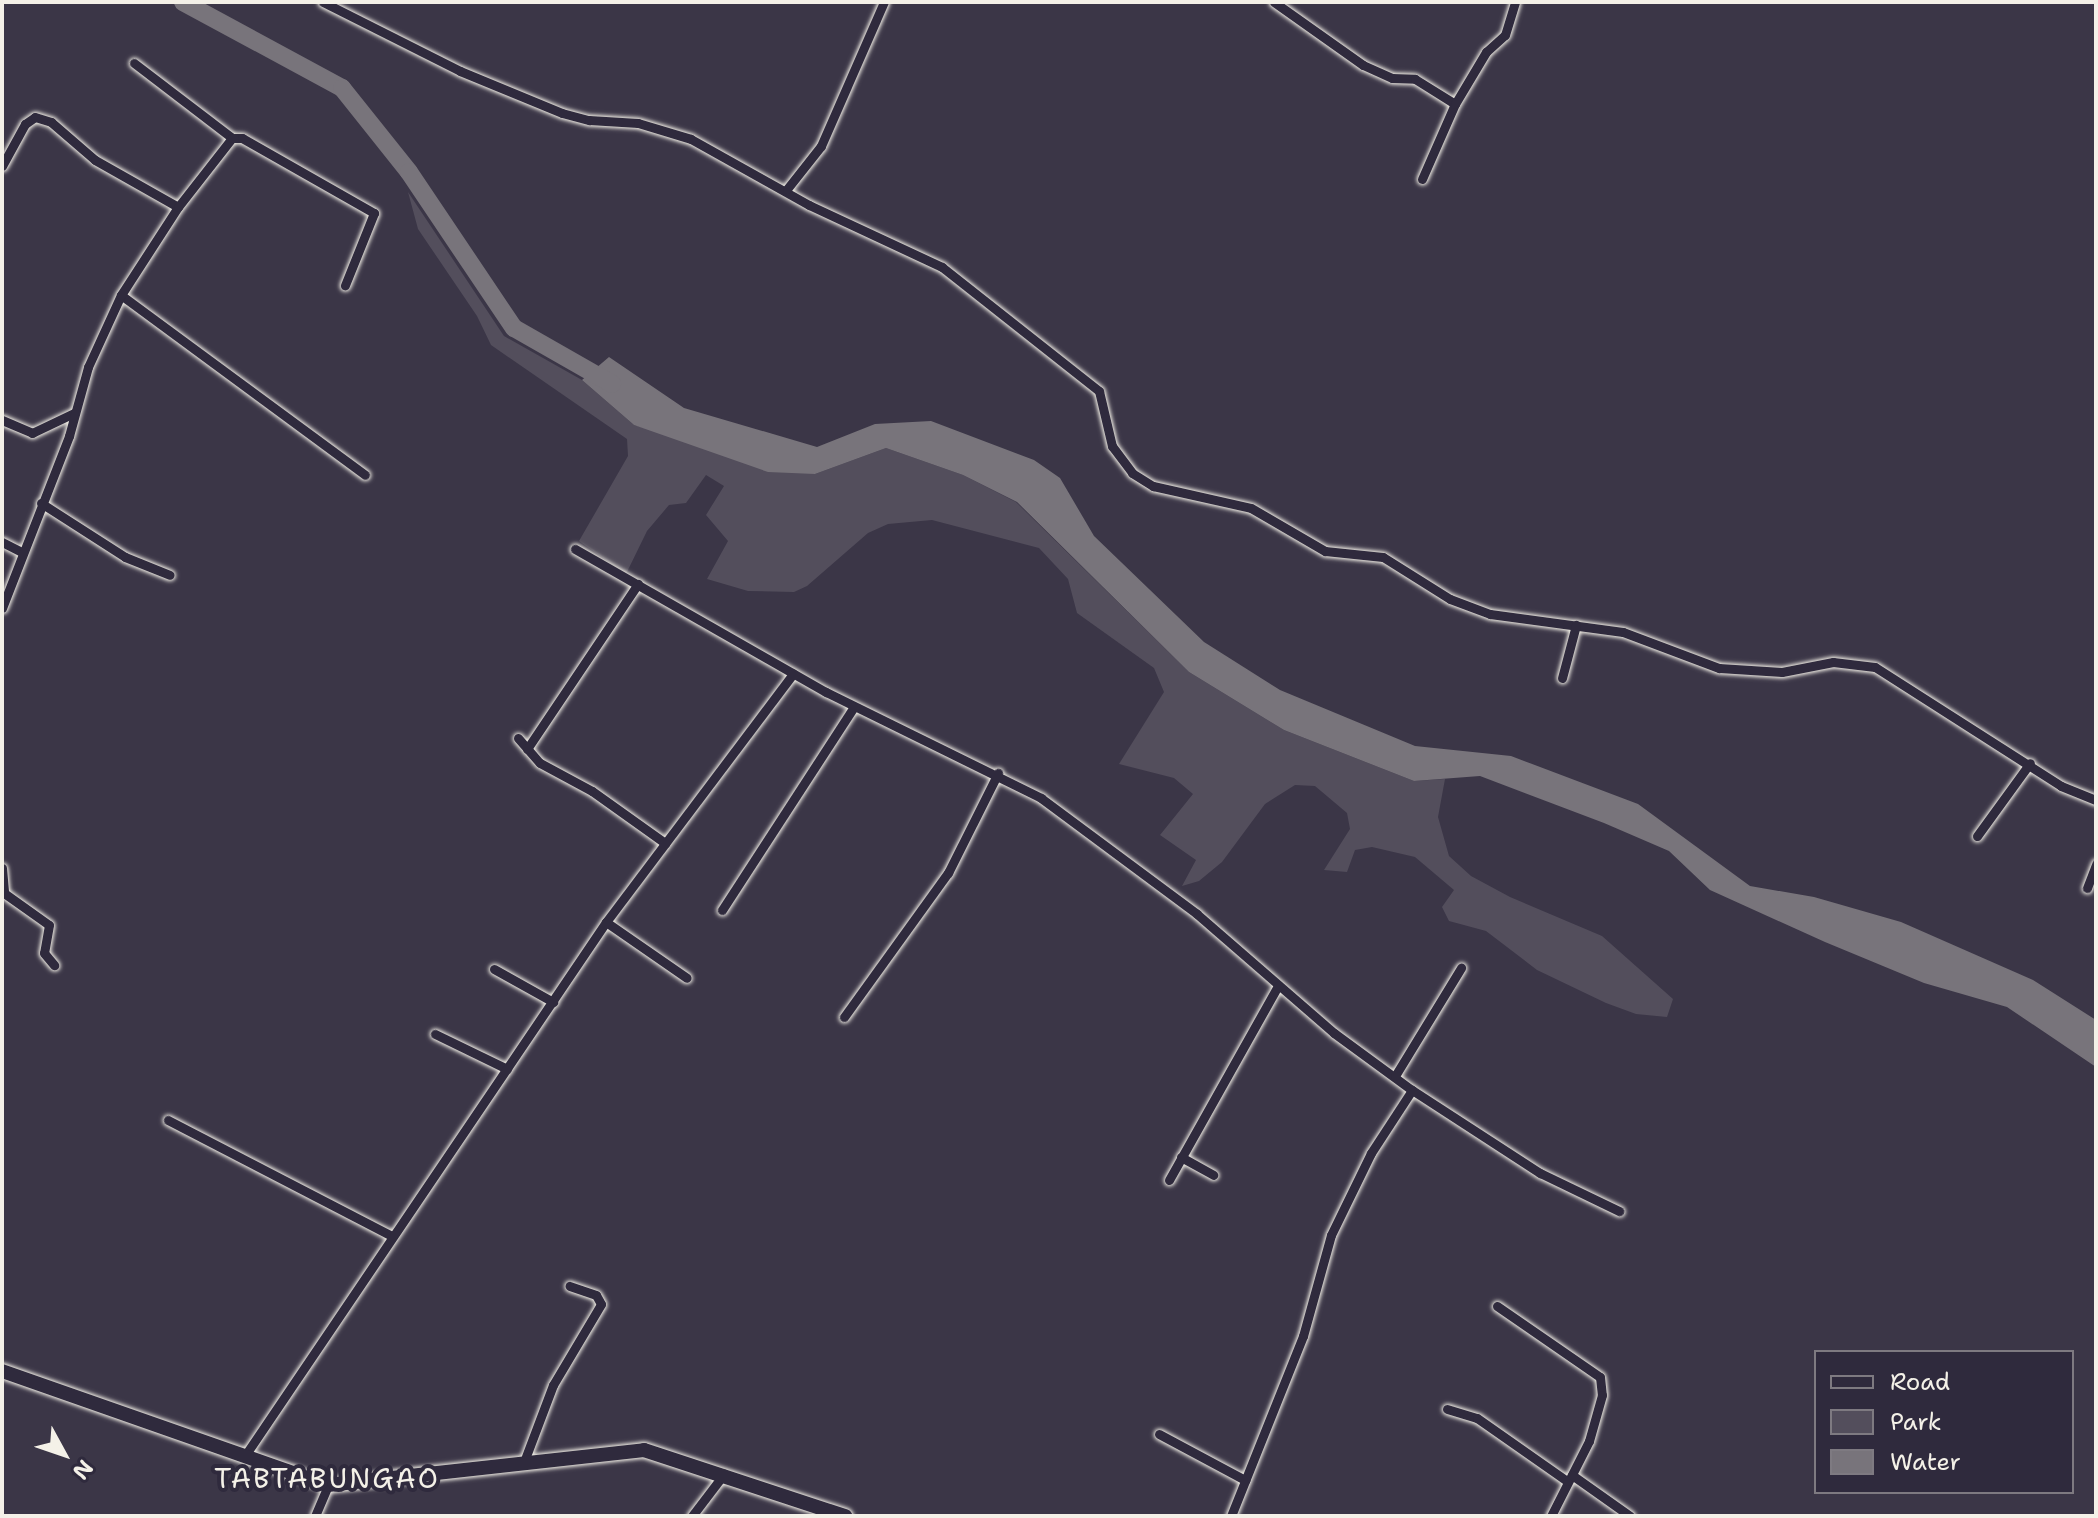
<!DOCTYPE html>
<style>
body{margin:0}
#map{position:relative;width:2098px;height:1518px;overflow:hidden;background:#3b3647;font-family:"Shantell Sans",sans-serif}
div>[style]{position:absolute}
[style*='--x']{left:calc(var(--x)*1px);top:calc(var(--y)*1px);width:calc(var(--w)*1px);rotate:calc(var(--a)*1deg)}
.green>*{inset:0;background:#534e5c}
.water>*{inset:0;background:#78747b}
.river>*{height:18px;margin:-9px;padding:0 9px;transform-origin:9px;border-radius:9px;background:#78747b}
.roads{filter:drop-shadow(0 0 2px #f4f1e8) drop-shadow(0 0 2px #f4f1e8)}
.street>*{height:9px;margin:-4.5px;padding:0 4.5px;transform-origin:4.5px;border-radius:4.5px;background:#2f2a3d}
.secondary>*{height:14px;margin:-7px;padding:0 7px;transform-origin:7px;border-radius:7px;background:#2f2a3d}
span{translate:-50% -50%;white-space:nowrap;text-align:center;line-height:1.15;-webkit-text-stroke:8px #2f2a3d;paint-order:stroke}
.quarter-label{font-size:28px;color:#f4f1e8;letter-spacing:2px}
.frame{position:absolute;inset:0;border:4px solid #f4f1e8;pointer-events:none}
.legend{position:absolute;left:1814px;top:1350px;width:260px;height:144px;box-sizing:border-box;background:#2f2a3d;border:2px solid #7e7a81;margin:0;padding:10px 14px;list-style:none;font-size:24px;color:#f4f1e8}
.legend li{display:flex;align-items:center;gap:16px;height:40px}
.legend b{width:40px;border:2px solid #7e7a81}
.north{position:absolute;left:24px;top:1414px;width:80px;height:80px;-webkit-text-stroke:6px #2f2a3d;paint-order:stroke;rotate:130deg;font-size:22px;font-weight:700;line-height:32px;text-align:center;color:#f4f1e8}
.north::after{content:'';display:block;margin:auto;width:28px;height:36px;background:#f4f1e8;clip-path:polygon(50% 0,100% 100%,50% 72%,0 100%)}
</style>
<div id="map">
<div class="green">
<div style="clip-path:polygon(408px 192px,504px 336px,582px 380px,634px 425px,815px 474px,886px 448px,963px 475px,1016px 502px,1189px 672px,1284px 730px,1414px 781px,1445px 779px,1438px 817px,1449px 856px,1471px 876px,1510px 897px,1602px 936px,1673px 999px,1667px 1017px,1636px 1014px,1606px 1003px,1537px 970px,1486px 931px,1449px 921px,1442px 907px,1454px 890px,1415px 857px,1372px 847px,1355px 850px,1347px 872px,1324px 870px,1350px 829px,1347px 813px,1315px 786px,1295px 785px,1265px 804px,1222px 862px,1199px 881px,1182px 886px,1196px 860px,1160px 835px,1193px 794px,1174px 778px,1119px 764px,1164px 692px,1154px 668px,1077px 613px,1068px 579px,1039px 548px,932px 520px,888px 524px,868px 533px,807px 586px,794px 592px,748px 591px,707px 579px,728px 541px,706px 515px,724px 486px,706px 475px,686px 503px,669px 505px,647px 531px,626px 574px,579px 541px,628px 456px,627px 439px,491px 345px,477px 316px,418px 229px)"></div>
</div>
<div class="water">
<div style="clip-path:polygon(609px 357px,684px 408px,817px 447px,875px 424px,931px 421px,1034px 460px,1060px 478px,1094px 536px,1204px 642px,1280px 690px,1415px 746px,1511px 756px,1638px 804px,1750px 886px,1814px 897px,1901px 922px,2033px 980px,2096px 1020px,2096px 1067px,2007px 1007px,1924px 983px,1825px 942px,1710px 890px,1669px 851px,1604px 823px,1480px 776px,1414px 781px,1284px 730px,1189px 672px,1017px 502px,963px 475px,886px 448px,815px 474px,768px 472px,634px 425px,582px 380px)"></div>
</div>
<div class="river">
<div style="--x:183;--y:2;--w:181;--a:28.4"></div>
<div style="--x:342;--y:88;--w:107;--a:51.4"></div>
<div style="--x:409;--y:172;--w:188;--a:56.1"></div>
<div style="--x:514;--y:328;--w:113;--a:29.7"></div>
</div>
<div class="roads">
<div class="street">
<div style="--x:323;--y:2;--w:153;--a:26.7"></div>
<div style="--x:460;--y:71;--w:110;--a:22.4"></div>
<div style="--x:562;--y:113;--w:28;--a:15"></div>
<div style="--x:589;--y:120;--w:49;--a:3.5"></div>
<div style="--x:638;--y:123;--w:55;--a:16.8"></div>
<div style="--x:691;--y:139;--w:135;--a:29.2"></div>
<div style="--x:809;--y:205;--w:147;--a:25"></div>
<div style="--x:942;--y:267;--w:200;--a:38.3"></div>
<div style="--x:1099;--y:391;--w:57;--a:76.7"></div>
<div style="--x:1112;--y:446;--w:34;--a:53"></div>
<div style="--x:1132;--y:473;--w:25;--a:32"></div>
<div style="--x:1153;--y:486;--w:100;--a:12.7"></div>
<div style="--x:1251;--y:508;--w:86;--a:30.2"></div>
<div style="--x:1325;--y:551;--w:58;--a:5.9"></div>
<div style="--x:1383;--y:557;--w:79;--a:32.1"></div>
<div style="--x:1450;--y:599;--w:43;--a:20.6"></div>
<div style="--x:1490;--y:614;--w:134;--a:7.7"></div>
<div style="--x:1623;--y:632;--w:103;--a:20.6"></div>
<div style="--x:1719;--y:668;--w:63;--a:3.6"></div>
<div style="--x:1782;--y:672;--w:52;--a:-11.1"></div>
<div style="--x:1833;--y:662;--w:42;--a:6.8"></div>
<div style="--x:1875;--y:667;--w:221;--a:32.6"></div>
<div style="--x:2061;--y:786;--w:38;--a:22"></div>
<div style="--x:1274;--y:2;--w:109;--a:35.3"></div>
<div style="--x:1363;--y:65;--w:32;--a:24"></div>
<div style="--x:1392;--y:78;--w:23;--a:2"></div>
<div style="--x:1415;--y:79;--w:47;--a:32"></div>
<div style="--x:134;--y:63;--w:123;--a:37.4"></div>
<div style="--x:2;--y:166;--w:48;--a:-61.3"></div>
<div style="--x:25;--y:124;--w:12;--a:-35"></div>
<div style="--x:35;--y:117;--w:17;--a:17"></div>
<div style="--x:51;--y:122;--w:58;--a:40.8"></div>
<div style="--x:95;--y:160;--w:95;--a:29.5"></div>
<div style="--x:1422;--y:179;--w:82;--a:-66.3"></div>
<div style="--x:1455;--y:104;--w:61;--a:-59.2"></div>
<div style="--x:1486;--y:52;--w:25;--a:-42"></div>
<div style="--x:1505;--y:35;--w:34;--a:-73"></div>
<div style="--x:787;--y:189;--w:55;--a:-51.7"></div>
<div style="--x:821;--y:146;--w:157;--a:-66.4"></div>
<div style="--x:121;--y:295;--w:303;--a:36.4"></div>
<div style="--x:2;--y:420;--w:33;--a:23"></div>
<div style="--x:32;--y:433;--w:47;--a:-25.5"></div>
<div style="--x:41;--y:503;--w:100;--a:32.7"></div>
<div style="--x:125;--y:557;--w:48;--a:21.8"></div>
<div style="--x:2;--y:542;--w:22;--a:27"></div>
<div style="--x:575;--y:549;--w:289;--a:29.7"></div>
<div style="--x:826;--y:692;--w:240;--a:26.2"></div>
<div style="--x:1041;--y:798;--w:194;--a:36.6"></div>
<div style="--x:1197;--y:914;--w:181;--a:41"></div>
<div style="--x:1334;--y:1033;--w:97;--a:36.2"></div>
<div style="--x:1412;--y:1090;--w:153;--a:33"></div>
<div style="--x:1540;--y:1173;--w:88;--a:25.7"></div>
<div style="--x:2;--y:608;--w:185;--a:-68.7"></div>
<div style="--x:69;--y:436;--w:72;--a:-74.6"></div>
<div style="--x:88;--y:367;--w:79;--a:-65.4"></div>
<div style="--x:121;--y:295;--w:105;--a:-57.1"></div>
<div style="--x:178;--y:207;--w:88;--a:-52"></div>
<div style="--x:232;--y:138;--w:10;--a:0"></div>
<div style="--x:242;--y:138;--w:152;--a:29.6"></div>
<div style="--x:374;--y:213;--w:78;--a:111.9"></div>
<div style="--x:1562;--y:678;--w:55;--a:-75.2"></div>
<div style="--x:518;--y:738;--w:33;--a:49"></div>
<div style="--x:540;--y:763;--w:59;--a:28.3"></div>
<div style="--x:592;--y:791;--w:90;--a:35.5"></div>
<div style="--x:527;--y:749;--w:199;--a:-56.1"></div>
<div style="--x:1977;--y:836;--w:90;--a:-54"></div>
<div style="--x:2;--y:868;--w:25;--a:85"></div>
<div style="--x:4;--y:893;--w:55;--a:35.4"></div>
<div style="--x:49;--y:925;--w:28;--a:100"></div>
<div style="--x:44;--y:953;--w:16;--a:50"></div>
<div style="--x:2087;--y:888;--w:26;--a:-69"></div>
<div style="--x:722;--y:910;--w:242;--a:-57"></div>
<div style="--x:606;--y:922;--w:98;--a:34.7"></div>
<div style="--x:494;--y:969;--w:68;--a:29.2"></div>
<div style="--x:844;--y:1017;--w:178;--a:-54.2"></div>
<div style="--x:948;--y:873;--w:112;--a:-63.4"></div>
<div style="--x:435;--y:1034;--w:80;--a:25.9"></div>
<div style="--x:1395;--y:1076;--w:127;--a:-58.6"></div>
<div style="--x:168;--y:1120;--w:252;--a:27.4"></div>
<div style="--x:1181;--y:1157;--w:37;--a:29"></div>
<div style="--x:1169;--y:1180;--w:223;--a:-60.7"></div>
<div style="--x:1497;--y:1306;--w:125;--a:34.6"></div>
<div style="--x:1600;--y:1377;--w:18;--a:84"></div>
<div style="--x:1602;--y:1395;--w:48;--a:105.8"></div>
<div style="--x:1589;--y:1441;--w:84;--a:116.9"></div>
<div style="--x:1447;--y:1409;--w:31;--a:17"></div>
<div style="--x:1477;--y:1418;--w:110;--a:35"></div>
<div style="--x:1159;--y:1434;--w:98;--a:28.1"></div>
<div style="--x:244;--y:1457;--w:646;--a:-55.92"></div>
<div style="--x:606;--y:922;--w:311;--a:-53"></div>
<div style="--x:525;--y:1459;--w:79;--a:-69.3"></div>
<div style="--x:553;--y:1385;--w:94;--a:-59.3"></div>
<div style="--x:601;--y:1304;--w:10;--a:-119"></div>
<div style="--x:596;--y:1295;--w:28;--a:-161"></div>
<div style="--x:1572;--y:1475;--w:71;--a:35.3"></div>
<div style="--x:315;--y:1516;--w:34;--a:-67"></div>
<div style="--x:692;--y:1516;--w:53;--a:-52.7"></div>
<div style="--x:1231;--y:1516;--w:194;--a:-68.2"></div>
<div style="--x:1303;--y:1336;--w:105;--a:-74.5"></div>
<div style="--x:1331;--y:1235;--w:91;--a:-64"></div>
<div style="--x:1371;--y:1153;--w:75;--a:-56.9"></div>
</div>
<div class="secondary">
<div style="--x:2;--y:1371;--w:345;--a:19.3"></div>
<div style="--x:328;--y:1485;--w:318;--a:-6.3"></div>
<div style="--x:644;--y:1450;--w:212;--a:18.2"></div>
</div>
</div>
<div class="quarter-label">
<span style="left:327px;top:1478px">TABTABUNGAO</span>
</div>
<div class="frame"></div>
<ul class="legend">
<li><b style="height:10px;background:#2f2a3d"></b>Road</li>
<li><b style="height:22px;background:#534e5c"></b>Park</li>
<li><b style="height:22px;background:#78747b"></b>Water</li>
</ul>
<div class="north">N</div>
</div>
